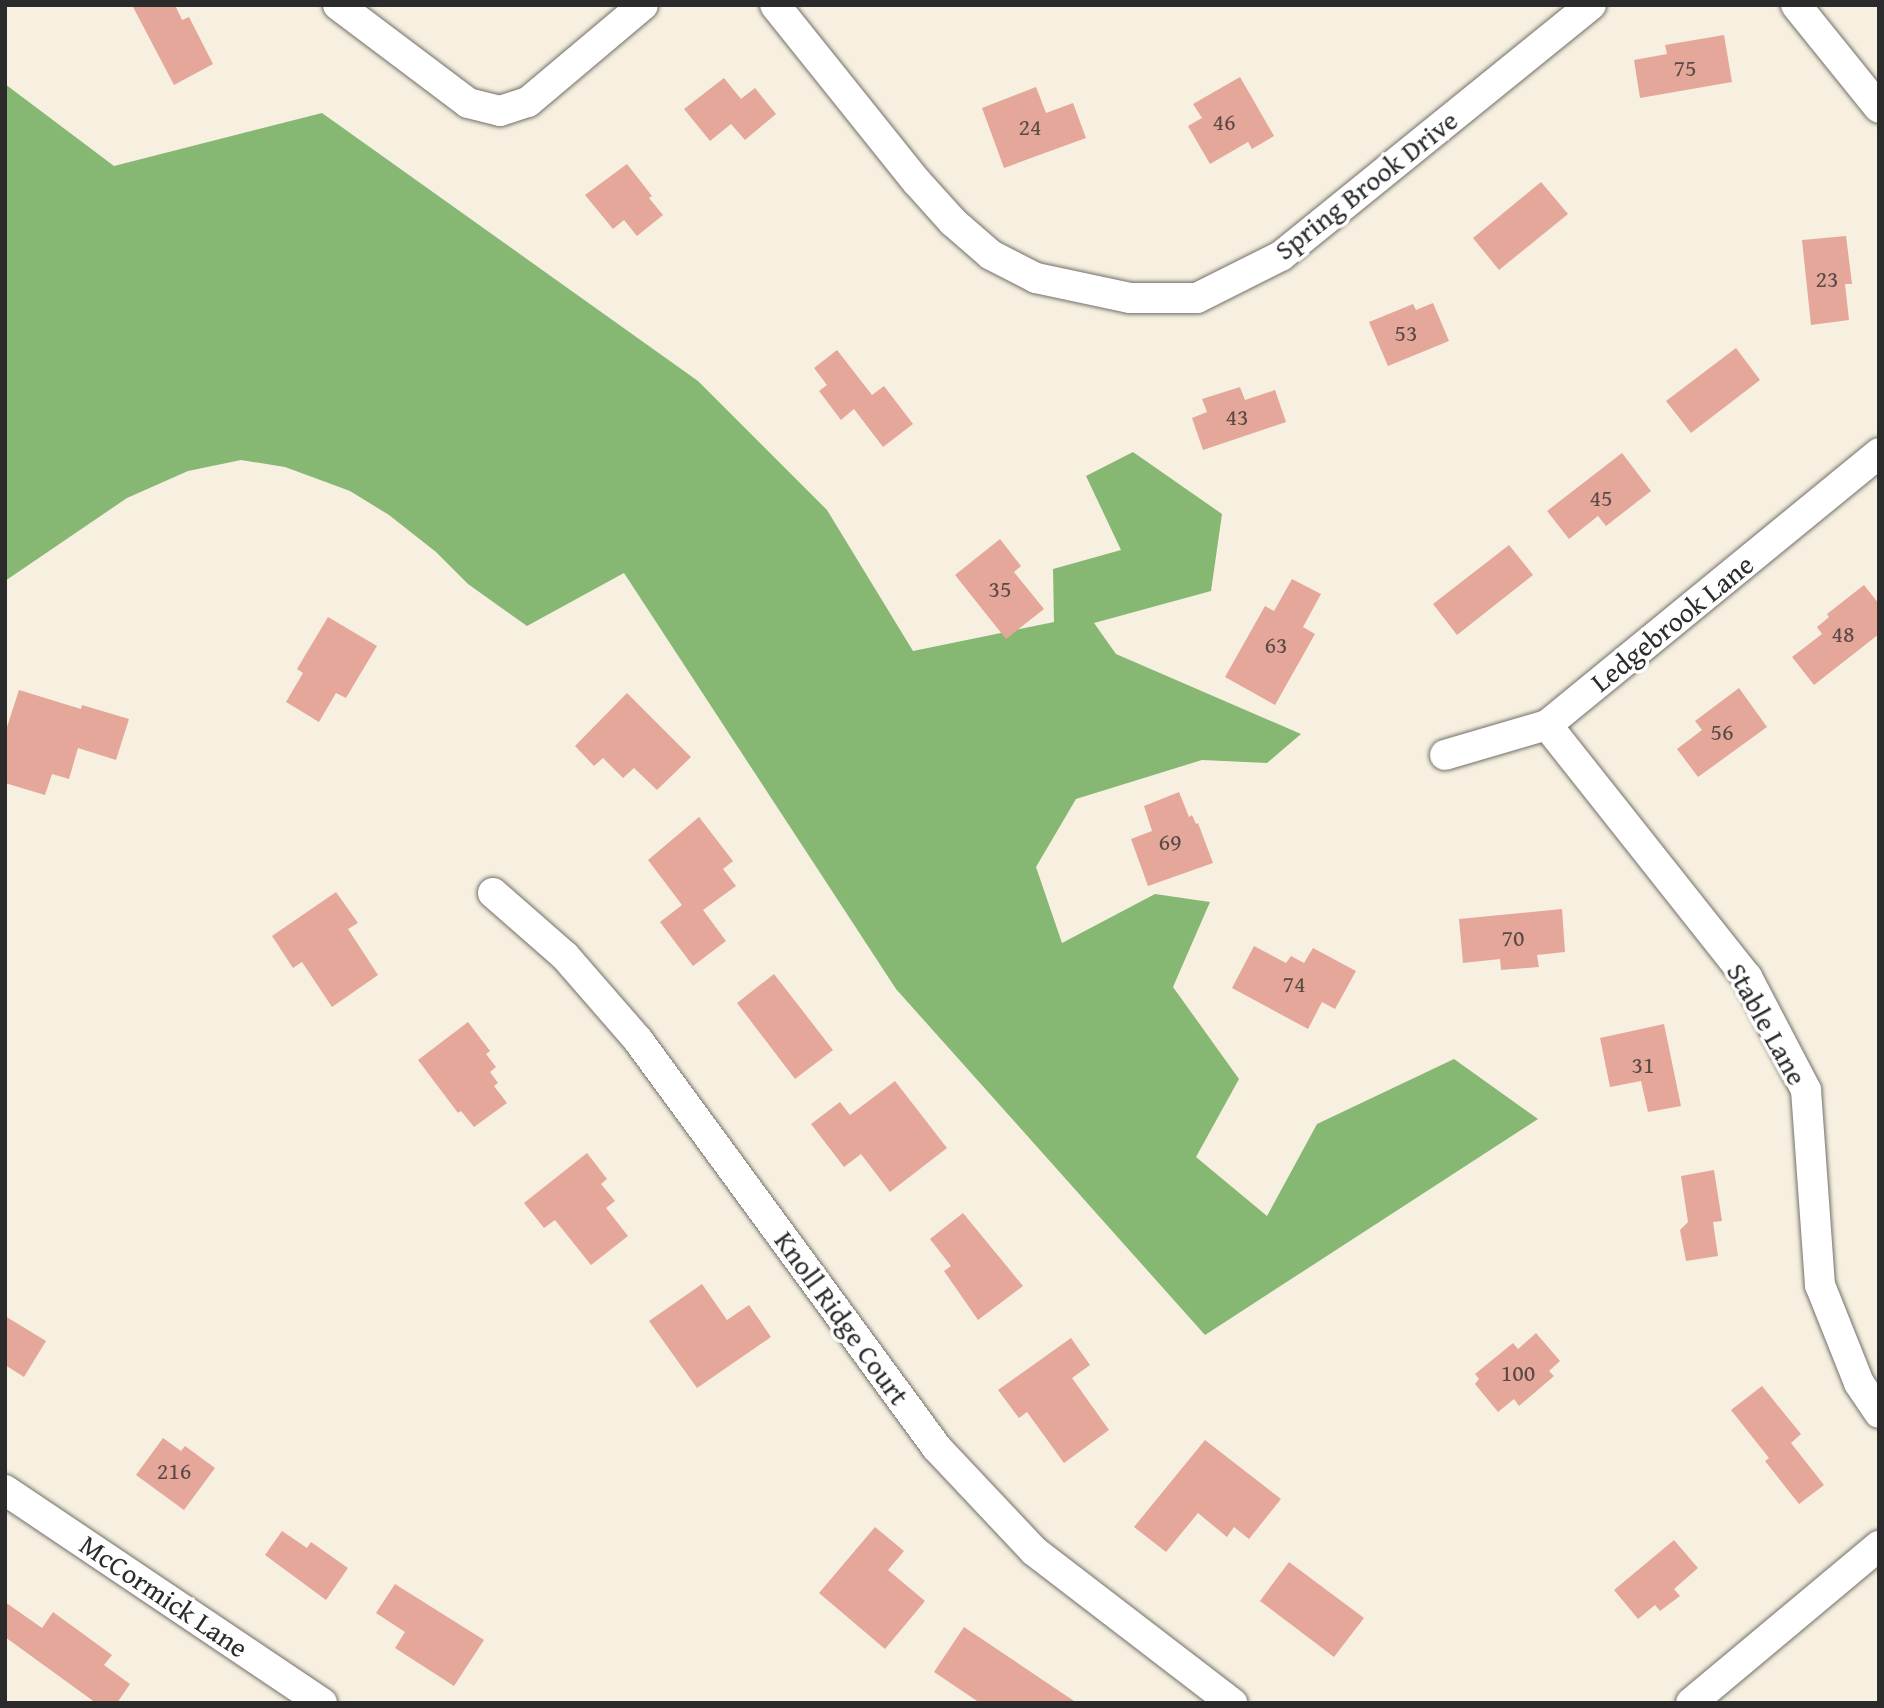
<!DOCTYPE html>
<style>
body{margin:0}
#map{position:relative;width:1884px;height:1708px;overflow:hidden;background:#f7f0e0;font-family:"Gentium Book Plus",serif}
div>[style]{position:absolute}
[style*='--x']{left:calc(var(--x)*1px);top:calc(var(--y)*1px);width:calc(var(--w)*1px);rotate:calc(var(--a)*1deg)}
.forest>*{inset:0;background:#86b873}
.building>*{inset:0;background:#e4a79a}
.roads{filter:drop-shadow(0 0 2px #72706a) drop-shadow(0 0 2px #72706a)}
.street>*{height:30px;margin:-15px;padding:0 15px;transform-origin:15px;border-radius:15px;background:#fff}
span{translate:-50% -50%;white-space:nowrap;text-align:center;line-height:1.15;-webkit-text-stroke:7px #fff;paint-order:stroke}
.number-label{font-size:24px;color:#594a47}
.number-label span{-webkit-text-stroke-width:0}
.street-label{font-size:28px;color:#2b2b2b}
.frame{position:absolute;inset:0;border:7px solid #2b2b2b;pointer-events:none}
</style>
<div id="map">
<div class="forest">
<div style="clip-path:polygon(5px 84px,114px 166px,322px 113px,698px 381px,827px 510px,913px 651px,1054px 622px,1053px 569px,1121px 550px,1086px 476px,1133px 452px,1222px 514px,1211px 591px,1094px 623px,1116px 654px,1301px 734px,1267px 763px,1202px 760px,1076px 799px,1036px 867px,1062px 943px,1155px 894px,1210px 902px,1173px 987px,1239px 1079px,1196px 1157px,1267px 1216px,1317px 1124px,1454px 1059px,1538px 1119px,1205px 1335px,896px 989px,624px 573px,527px 626px,468px 584px,436px 552px,389px 515px,350px 491px,285px 467px,241px 460px,188px 471px,127px 498px,5px 581px)"></div>
</div>
<div class="building">
<div style="clip-path:polygon(132px 5px,175px 5px,182px 20px,189px 17px,213px 64px,174px 85px)"></div>
<div style="clip-path:polygon(1724px 35px,1732px 82px,1640px 98px,1634px 60px,1667px 54px,1665px 45px)"></div>
<div style="clip-path:polygon(1240px 77px,1274px 136px,1252px 149px,1248px 142px,1210px 164px,1188px 126px,1202px 118px,1193px 104px)"></div>
<div style="clip-path:polygon(724px 78px,741px 99px,755px 88px,776px 114px,745px 140px,731px 124px,710px 141px,684px 109px)"></div>
<div style="clip-path:polygon(1036px 87px,1046px 113px,1073px 103px,1086px 138px,1004px 168px,982px 108px)"></div>
<div style="clip-path:polygon(627px 164px,652px 196px,649px 198px,663px 215px,637px 236px,624px 220px,613px 229px,585px 195px)"></div>
<div style="clip-path:polygon(1541px 182px,1568px 214px,1499px 270px,1473px 238px)"></div>
<div style="clip-path:polygon(1846px 236px,1852px 284px,1845px 284px,1849px 320px,1811px 325px,1802px 240px)"></div>
<div style="clip-path:polygon(1433px 303px,1449px 341px,1388px 366px,1369px 322px,1413px 304px,1416px 310px)"></div>
<div style="clip-path:polygon(1736px 348px,1760px 380px,1691px 433px,1666px 401px)"></div>
<div style="clip-path:polygon(837px 350px,872px 395px,884px 386px,913px 424px,883px 447px,854px 409px,841px 420px,819px 391px,827px 385px,814px 368px)"></div>
<div style="clip-path:polygon(1240px 387px,1245px 400px,1275px 390px,1286px 422px,1203px 450px,1192px 418px,1207px 412px,1202px 399px)"></div>
<div style="clip-path:polygon(1622px 453px,1651px 491px,1606px 526px,1598px 516px,1569px 539px,1547px 511px)"></div>
<div style="clip-path:polygon(1000px 539px,1021px 566px,1014px 572px,1044px 609px,1006px 639px,955px 575px)"></div>
<div style="clip-path:polygon(1509px 545px,1533px 575px,1457px 635px,1433px 604px)"></div>
<div style="clip-path:polygon(1292px 579px,1321px 594px,1303px 627px,1315px 634px,1275px 705px,1225px 677px,1265px 606px,1274px 611px)"></div>
<div style="clip-path:polygon(1864px 585px,1879px 604px,1879px 634px,1814px 685px,1792px 657px,1822px 634px,1817px 627px,1829px 617px,1827px 614px)"></div>
<div style="clip-path:polygon(328px 617px,377px 646px,346px 698px,336px 693px,319px 722px,286px 702px,303px 673px,297px 669px)"></div>
<div style="clip-path:polygon(1739px 688px,1767px 727px,1698px 777px,1677px 749px,1702px 730px,1695px 721px)"></div>
<div style="clip-path:polygon(19px 690px,81px 709px,82px 705px,129px 719px,116px 760px,78px 748px,69px 779px,52px 774px,45px 795px,5px 783px,5px 733px)"></div>
<div style="clip-path:polygon(627px 693px,691px 757px,657px 790px,634px 768px,623px 778px,603px 758px,594px 766px,575px 746px)"></div>
<div style="clip-path:polygon(1179px 792px,1189px 817px,1192px 815px,1196px 824px,1198px 823px,1213px 863px,1148px 886px,1131px 839px,1152px 831px,1144px 806px)"></div>
<div style="clip-path:polygon(699px 817px,733px 861px,723px 869px,736px 886px,703px 910px,726px 941px,693px 966px,660px 922px,682px 905px,648px 860px)"></div>
<div style="clip-path:polygon(336px 892px,358px 923px,348px 929px,378px 975px,332px 1007px,302px 962px,293px 968px,272px 936px)"></div>
<div style="clip-path:polygon(1562px 909px,1565px 952px,1537px 955px,1539px 967px,1501px 970px,1500px 959px,1463px 963px,1459px 919px)"></div>
<div style="clip-path:polygon(1254px 946px,1286px 963px,1291px 956px,1304px 963px,1313px 948px,1356px 971px,1335px 1009px,1322px 1002px,1308px 1029px,1232px 988px)"></div>
<div style="clip-path:polygon(774px 974px,833px 1050px,795px 1079px,737px 1003px)"></div>
<div style="clip-path:polygon(468px 1022px,490px 1051px,486px 1054px,496px 1067px,490px 1072px,498px 1083px,494px 1086px,507px 1103px,474px 1127px,461px 1111px,458px 1113px,418px 1060px)"></div>
<div style="clip-path:polygon(1664px 1024px,1681px 1106px,1648px 1112px,1641px 1081px,1610px 1087px,1600px 1038px)"></div>
<div style="clip-path:polygon(895px 1081px,947px 1148px,890px 1192px,861px 1154px,844px 1167px,811px 1124px,840px 1102px,850px 1115px)"></div>
<div style="clip-path:polygon(587px 1153px,607px 1179px,601px 1184px,615px 1201px,606px 1208px,628px 1236px,591px 1265px,555px 1220px,544px 1228px,524px 1203px)"></div>
<div style="clip-path:polygon(1714px 1170px,1722px 1221px,1713px 1222px,1718px 1256px,1686px 1261px,1680px 1230px,1688px 1222px,1681px 1176px)"></div>
<div style="clip-path:polygon(963px 1213px,1023px 1286px,978px 1320px,944px 1271px,951px 1266px,930px 1239px)"></div>
<div style="clip-path:polygon(702px 1284px,727px 1320px,749px 1305px,771px 1337px,697px 1388px,649px 1321px)"></div>
<div style="clip-path:polygon(5px 1316px,46px 1341px,24px 1377px,5px 1365px)"></div>
<div style="clip-path:polygon(1536px 1333px,1560px 1361px,1549px 1371px,1554px 1376px,1519px 1406px,1514px 1399px,1498px 1412px,1475px 1384px,1479px 1379px,1475px 1374px,1513px 1343px,1518px 1349px)"></div>
<div style="clip-path:polygon(1071px 1338px,1090px 1365px,1072px 1378px,1109px 1430px,1064px 1463px,1027px 1412px,1019px 1418px,998px 1390px)"></div>
<div style="clip-path:polygon(1762px 1386px,1801px 1434px,1791px 1443px,1824px 1485px,1799px 1504px,1765px 1461px,1769px 1458px,1731px 1410px)"></div>
<div style="clip-path:polygon(163px 1438px,181px 1451px,185px 1446px,215px 1468px,184px 1510px,136px 1475px)"></div>
<div style="clip-path:polygon(1205px 1440px,1281px 1499px,1249px 1539px,1234px 1527px,1227px 1537px,1198px 1513px,1166px 1552px,1134px 1527px)"></div>
<div style="clip-path:polygon(875px 1527px,904px 1551px,888px 1570px,925px 1601px,885px 1649px,819px 1593px)"></div>
<div style="clip-path:polygon(282px 1531px,307px 1548px,311px 1542px,348px 1568px,326px 1600px,265px 1555px)"></div>
<div style="clip-path:polygon(1674px 1540px,1698px 1568px,1674px 1589px,1680px 1596px,1660px 1611px,1655px 1605px,1638px 1619px,1614px 1590px)"></div>
<div style="clip-path:polygon(1289px 1562px,1364px 1618px,1334px 1657px,1260px 1601px)"></div>
<div style="clip-path:polygon(395px 1584px,484px 1640px,454px 1686px,395px 1648px,405px 1632px,376px 1613px)"></div>
<div style="clip-path:polygon(5px 1602px,42px 1628px,53px 1612px,112px 1655px,104px 1665px,130px 1684px,117px 1703px,96px 1703px,5px 1637px)"></div>
<div style="clip-path:polygon(964px 1627px,1077px 1703px,980px 1703px,934px 1672px)"></div>
</div>
<div class="roads">
<div class="street">
<div style="--x:338;--y:5;--w:163;--a:37"></div>
<div style="--x:468;--y:103;--w:33;--a:14"></div>
<div style="--x:500;--y:111;--w:29;--a:-18"></div>
<div style="--x:528;--y:102;--w:150;--a:-40.1"></div>
<div style="--x:775;--y:5;--w:227;--a:51.3"></div>
<div style="--x:917;--y:182;--w:54;--a:48"></div>
<div style="--x:953;--y:222;--w:50;--a:41"></div>
<div style="--x:991;--y:255;--w:51;--a:27.1"></div>
<div style="--x:1036;--y:278;--w:96;--a:12"></div>
<div style="--x:1130;--y:298;--w:67;--a:0"></div>
<div style="--x:1197;--y:298;--w:94;--a:-26.6"></div>
<div style="--x:1281;--y:256;--w:399;--a:-39"></div>
<div style="--x:1796;--y:5;--w:132;--a:51.1"></div>
<div style="--x:1547;--y:725;--w:322;--a:51.6"></div>
<div style="--x:1747;--y:977;--w:127;--a:62.4"></div>
<div style="--x:1806;--y:1090;--w:196;--a:85.9"></div>
<div style="--x:1820;--y:1285;--w:105;--a:68.3"></div>
<div style="--x:1859;--y:1383;--w:36;--a:56"></div>
<div style="--x:1445;--y:755;--w:106;--a:-16.4"></div>
<div style="--x:1547;--y:725;--w:429;--a:-39.3"></div>
<div style="--x:493;--y:893;--w:96;--a:41.2"></div>
<div style="--x:565;--y:956;--w:111;--a:49"></div>
<div style="--x:638;--y:1040;--w:506;--a:53.76"></div>
<div style="--x:937;--y:1448;--w:141;--a:46.7"></div>
<div style="--x:1034;--y:1551;--w:250;--a:37.5"></div>
<div style="--x:5;--y:1490;--w:382;--a:33.9"></div>
<div style="--x:1691;--y:1703;--w:245;--a:-39.9"></div>
</div>
</div>
<div class="number-label">
<span style="left:1685px;top:68px">75</span>
<span style="left:1224px;top:122px">46</span>
<span style="left:1030px;top:127px">24</span>
<span style="left:1827px;top:279px">23</span>
<span style="left:1406px;top:333px">53</span>
<span style="left:1237px;top:417px">43</span>
<span style="left:1601px;top:498px">45</span>
<span style="left:1000px;top:589px">35</span>
<span style="left:1843px;top:634px">48</span>
<span style="left:1276px;top:645px">63</span>
<span style="left:1722px;top:732px">56</span>
<span style="left:1170px;top:842px">69</span>
<span style="left:1513px;top:938px">70</span>
<span style="left:1294px;top:984px">74</span>
<span style="left:1643px;top:1065px">31</span>
<span style="left:1518px;top:1373px">100</span>
<span style="left:174px;top:1471px">216</span>
</div>
<div class="street-label">
<span style="left:1366px;top:185px;rotate:-38deg">Spring Brook Drive</span>
<span style="left:1672px;top:623px;rotate:-39deg">Ledgebrook Lane</span>
<span style="left:1767px;top:1024px;rotate:61deg">Stable Lane</span>
<span style="left:842px;top:1318px;rotate:54deg">Knoll Ridge Court</span>
<span style="left:164px;top:1596px;rotate:34deg">McCormick Lane</span>
</div>
<div class="frame"></div>
</div>
